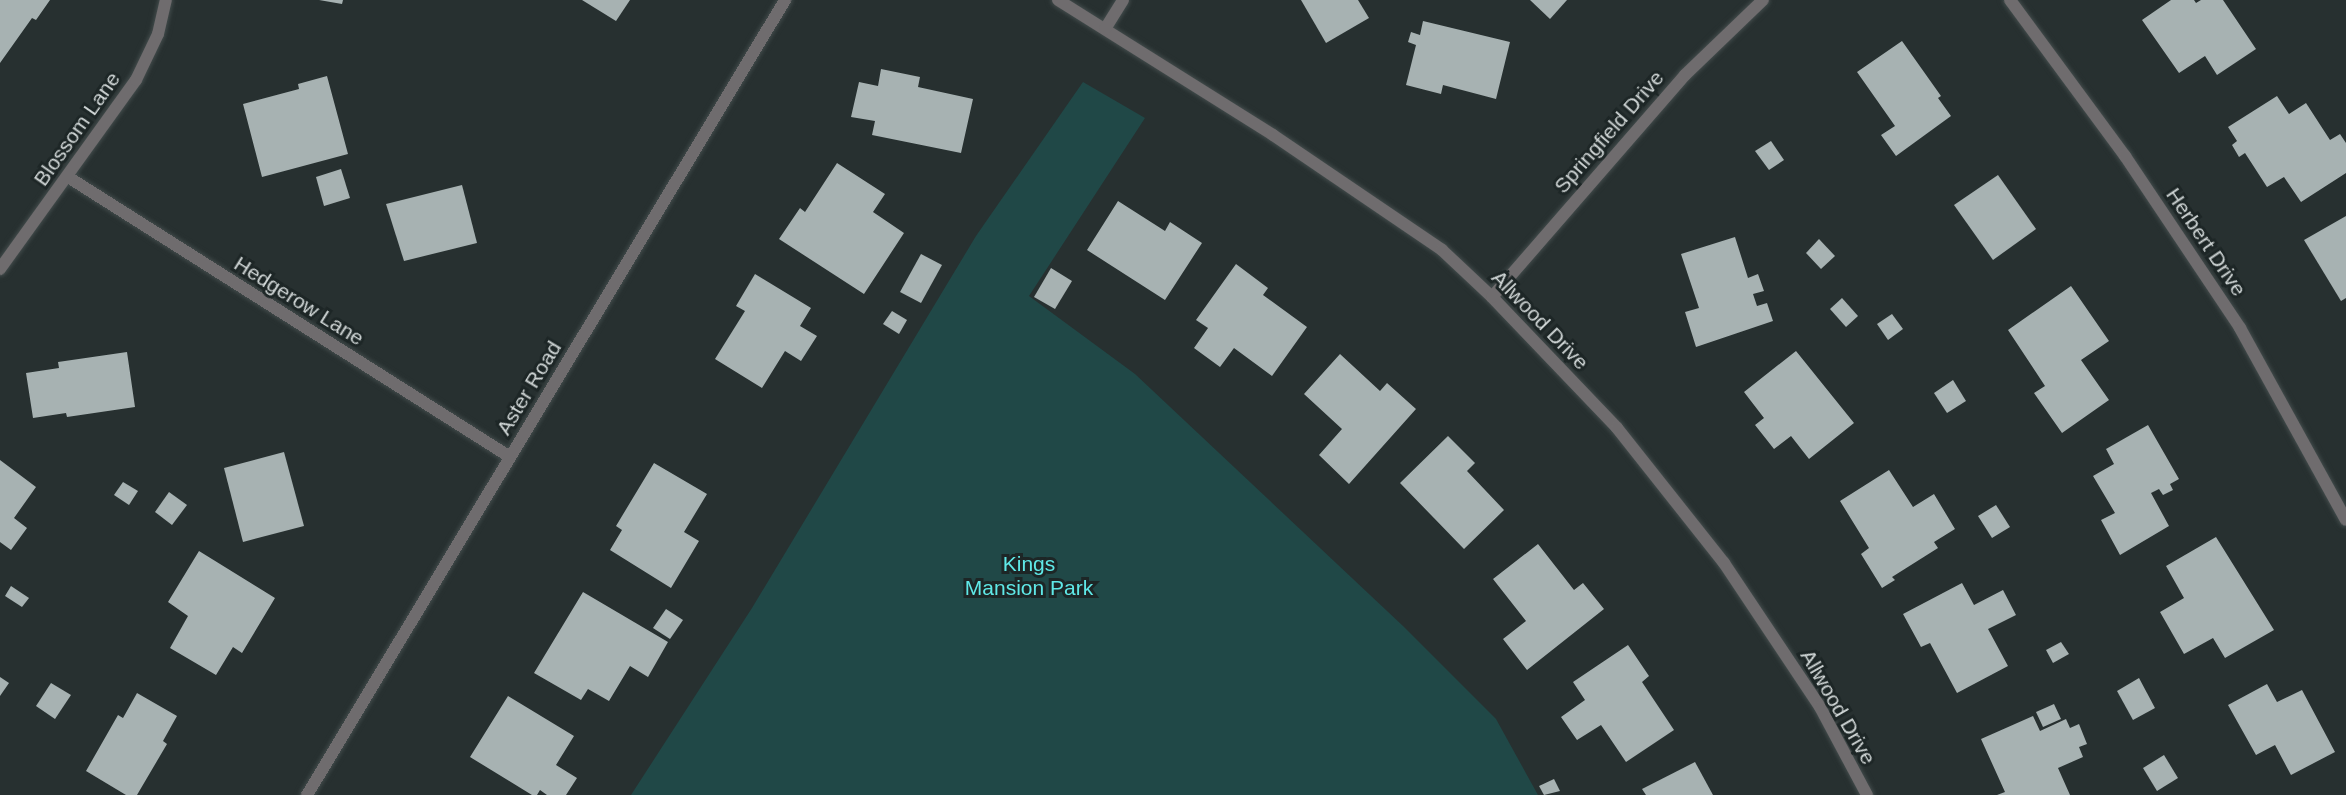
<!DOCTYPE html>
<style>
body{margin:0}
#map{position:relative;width:2346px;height:795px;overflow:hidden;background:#273030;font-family:Helvetica,sans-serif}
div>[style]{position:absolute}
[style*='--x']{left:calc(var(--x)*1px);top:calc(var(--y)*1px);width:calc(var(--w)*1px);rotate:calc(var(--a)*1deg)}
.green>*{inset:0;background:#204847}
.building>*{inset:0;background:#a7b2b2}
.roads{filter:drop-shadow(0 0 2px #424b4b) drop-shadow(0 0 2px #424b4b)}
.minor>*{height:12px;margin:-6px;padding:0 6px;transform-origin:6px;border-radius:6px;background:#6f6c6e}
span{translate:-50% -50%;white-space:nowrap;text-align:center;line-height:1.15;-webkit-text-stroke:6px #1d2626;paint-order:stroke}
.street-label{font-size:21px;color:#d1d7d7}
.park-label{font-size:21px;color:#5fe8e7}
</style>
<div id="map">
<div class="green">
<div style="clip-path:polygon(1083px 82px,1145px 118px,1029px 296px,1135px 374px,1403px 626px,1496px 719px,1538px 795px,631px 795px,752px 608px,976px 236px)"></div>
</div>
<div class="building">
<div style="clip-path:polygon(0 0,50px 0,36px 20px,32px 18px,0 63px)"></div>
<div style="clip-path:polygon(319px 0,343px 0,342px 4px)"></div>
<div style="clip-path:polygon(582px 0,630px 0,616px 21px)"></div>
<div style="clip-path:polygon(1301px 0,1358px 0,1369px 18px,1326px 43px)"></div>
<div style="clip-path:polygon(1530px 0,1567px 0,1550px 19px)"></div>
<div style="clip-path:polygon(2171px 0,2194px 0,2196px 3px,2201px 0,2223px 0,2256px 49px,2217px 75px,2205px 56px,2179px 73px,2142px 20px)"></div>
<div style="clip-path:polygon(1423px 21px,1510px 42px,1496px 99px,1443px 85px,1441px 94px,1406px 85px,1416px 45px,1408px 42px,1411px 32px,1420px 35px)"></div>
<div style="clip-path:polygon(1902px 41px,1941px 96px,1938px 98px,1951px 116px,1896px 156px,1881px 135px,1895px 126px,1857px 72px)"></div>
<div style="clip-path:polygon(881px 69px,920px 77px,918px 87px,973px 99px,961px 153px,872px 135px,875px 121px,851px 117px,859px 82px,878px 86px)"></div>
<div style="clip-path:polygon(327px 76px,348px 154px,262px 177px,243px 104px,299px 89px,298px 84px)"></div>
<div style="clip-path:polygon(2277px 96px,2289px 114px,2306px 103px,2330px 140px,2340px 134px,2346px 143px,2346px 173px,2301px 202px,2284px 177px,2267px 187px,2245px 153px,2239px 157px,2232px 145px,2237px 141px,2228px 127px)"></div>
<div style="clip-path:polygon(1771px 141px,1784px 160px,1769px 170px,1755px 151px)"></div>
<div style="clip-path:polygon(837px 163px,885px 194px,873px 212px,904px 233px,864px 294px,779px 239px,800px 208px,805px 212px)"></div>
<div style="clip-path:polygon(341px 169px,350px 198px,324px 206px,316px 177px)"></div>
<div style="clip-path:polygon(1998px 175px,2036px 229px,1993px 260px,1954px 205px)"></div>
<div style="clip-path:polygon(462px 185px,477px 243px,404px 261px,386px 204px)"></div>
<div style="clip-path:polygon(1118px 201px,1165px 231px,1170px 222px,1202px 243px,1165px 300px,1087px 250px)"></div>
<div style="clip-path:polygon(2346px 216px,2346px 298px,2341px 301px,2304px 240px)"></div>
<div style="clip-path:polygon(1735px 237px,1748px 278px,1758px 274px,1764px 291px,1753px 294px,1757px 306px,1767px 303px,1773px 321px,1696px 347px,1685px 312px,1699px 308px,1681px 254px)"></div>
<div style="clip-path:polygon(1819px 239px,1835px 256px,1821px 269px,1806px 253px)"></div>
<div style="clip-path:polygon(921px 254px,942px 265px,921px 303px,900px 292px)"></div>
<div style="clip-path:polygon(1236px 264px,1268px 288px,1263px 295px,1307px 327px,1272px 376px,1234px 348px,1220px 367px,1194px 348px,1208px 328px,1196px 320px)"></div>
<div style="clip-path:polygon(1051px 268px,1072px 281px,1055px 309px,1034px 297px)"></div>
<div style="clip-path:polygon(755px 274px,811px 308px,800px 326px,817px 336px,801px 361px,785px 351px,762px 388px,715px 359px,745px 311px,736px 306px)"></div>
<div style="clip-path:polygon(2071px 286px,2109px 341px,2081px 360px,2109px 400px,2062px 433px,2034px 393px,2045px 386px,2008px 330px)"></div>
<div style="clip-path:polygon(1842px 298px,1858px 316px,1846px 327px,1830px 309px)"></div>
<div style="clip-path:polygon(892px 311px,907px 320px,899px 334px,883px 324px)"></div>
<div style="clip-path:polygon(1892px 314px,1903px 329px,1888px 340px,1877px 324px)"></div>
<div style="clip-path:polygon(1796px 351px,1854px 423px,1809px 459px,1791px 436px,1774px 449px,1755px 425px,1764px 418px,1744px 392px)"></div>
<div style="clip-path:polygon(127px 352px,135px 407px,67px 417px,66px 413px,33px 418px,26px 373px,59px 368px,58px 362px)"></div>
<div style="clip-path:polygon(1340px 354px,1380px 391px,1387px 383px,1416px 409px,1349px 484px,1319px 455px,1342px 429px,1304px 394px)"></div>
<div style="clip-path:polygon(1953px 380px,1966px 401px,1947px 413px,1934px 393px)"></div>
<div style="clip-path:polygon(2148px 425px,2179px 479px,2170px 484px,2173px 490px,2163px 495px,2159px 489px,2151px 493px,2169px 526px,2120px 555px,2101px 520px,2115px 513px,2093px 476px,2114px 464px,2106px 449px)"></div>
<div style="clip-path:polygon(1448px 436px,1475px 463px,1467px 471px,1504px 510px,1464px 549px,1400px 483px)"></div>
<div style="clip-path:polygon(284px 452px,304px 526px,243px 542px,224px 468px)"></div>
<div style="clip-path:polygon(0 460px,36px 487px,14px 518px,27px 528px,11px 550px,0 542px)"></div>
<div style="clip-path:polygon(654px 463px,707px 494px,684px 532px,699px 541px,671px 588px,610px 550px,622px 530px,616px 526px)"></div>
<div style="clip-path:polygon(1889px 470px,1913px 507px,1934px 494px,1955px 529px,1934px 542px,1938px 548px,1892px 577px,1895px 580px,1882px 588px,1861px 554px,1869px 548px,1840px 501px)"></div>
<div style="clip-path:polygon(123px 482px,138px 491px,129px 505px,114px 495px)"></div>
<div style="clip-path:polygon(169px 492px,187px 505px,172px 525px,155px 512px)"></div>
<div style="clip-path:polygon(1996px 505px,2010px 527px,1992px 538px,1978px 516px)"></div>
<div style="clip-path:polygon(2216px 537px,2274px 630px,2225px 658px,2213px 638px,2184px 654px,2160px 612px,2184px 598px,2166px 566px)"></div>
<div style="clip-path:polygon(1538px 544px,1574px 590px,1583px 583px,1604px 609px,1527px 670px,1503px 639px,1526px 621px,1493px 579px)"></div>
<div style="clip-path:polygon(199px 551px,275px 598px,242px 653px,233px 647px,216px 675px,170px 648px,188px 616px,168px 602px)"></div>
<div style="clip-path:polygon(1962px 583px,1974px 605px,2003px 590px,2016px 615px,1988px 629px,2008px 666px,1957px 693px,1930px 643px,1921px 647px,1903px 614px)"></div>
<div style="clip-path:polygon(11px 586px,29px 598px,22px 607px,5px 596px)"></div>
<div style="clip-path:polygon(583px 592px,668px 642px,648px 677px,630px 666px,609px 701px,588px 689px,581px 700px,534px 673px)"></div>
<div style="clip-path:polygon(666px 609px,683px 620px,670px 639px,653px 628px)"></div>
<div style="clip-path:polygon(2061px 642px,2069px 654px,2053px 663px,2046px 650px)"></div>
<div style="clip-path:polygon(1628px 645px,1649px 676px,1642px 682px,1674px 730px,1626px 762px,1601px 725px,1577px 740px,1561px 717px,1585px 700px,1573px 682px)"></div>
<div style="clip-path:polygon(0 677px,9px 683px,0 696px)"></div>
<div style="clip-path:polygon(2139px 678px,2155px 708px,2133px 720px,2117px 691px)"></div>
<div style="clip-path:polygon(51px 683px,71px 695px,55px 719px,36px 706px)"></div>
<div style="clip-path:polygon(2267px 684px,2277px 702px,2302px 690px,2335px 752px,2291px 775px,2275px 745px,2256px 755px,2228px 705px)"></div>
<div style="clip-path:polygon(137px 693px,177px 716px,163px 741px,167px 744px,137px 795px,126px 795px,86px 771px,118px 715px,123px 718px)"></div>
<div style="clip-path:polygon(508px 696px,574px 736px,556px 765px,577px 778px,566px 795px,547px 795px,540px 790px,537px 795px,532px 795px,470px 757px)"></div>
<div style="clip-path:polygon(2054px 704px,2061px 719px,2043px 727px,2036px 712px)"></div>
<div style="clip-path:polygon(2033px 716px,2040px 731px,2066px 719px,2070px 728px,2079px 724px,2087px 744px,2079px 747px,2083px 757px,2058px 768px,2070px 795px,1997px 795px,2005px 792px,1981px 739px)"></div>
<div style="clip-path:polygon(2164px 755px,2178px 778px,2157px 791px,2143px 768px)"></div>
<div style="clip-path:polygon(1695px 762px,1713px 795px,1646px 795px,1642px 789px)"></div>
<div style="clip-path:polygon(1554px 779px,1560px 791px,1544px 795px,1539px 786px)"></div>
</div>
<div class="roads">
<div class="minor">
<div style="--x:1058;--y:0;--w:254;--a:32.1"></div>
<div style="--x:1273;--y:135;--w:204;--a:34.2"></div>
<div style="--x:1442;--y:250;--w:69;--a:43.2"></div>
<div style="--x:1492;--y:297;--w:181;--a:46.3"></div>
<div style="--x:1617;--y:428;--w:172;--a:51.6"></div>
<div style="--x:1724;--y:563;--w:173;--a:56.3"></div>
<div style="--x:1820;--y:707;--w:100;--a:61.9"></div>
<div style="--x:2010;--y:0;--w:194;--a:53.6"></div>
<div style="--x:2125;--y:156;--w:207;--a:56.2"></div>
<div style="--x:2240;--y:328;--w:219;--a:61.1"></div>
<div style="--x:1105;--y:29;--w:34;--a:-58"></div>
<div style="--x:68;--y:177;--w:523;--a:32.35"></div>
<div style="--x:0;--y:269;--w:233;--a:-54.3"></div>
<div style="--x:136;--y:80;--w:51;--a:-64.4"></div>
<div style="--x:158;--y:34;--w:35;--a:-77"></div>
<div style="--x:1492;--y:297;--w:294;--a:-49"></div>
<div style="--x:1685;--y:75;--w:108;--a:-43.9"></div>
<div style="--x:307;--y:795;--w:928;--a:-58.98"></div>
</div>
</div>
<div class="street-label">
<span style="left:77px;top:129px;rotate:-55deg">Blossom Lane</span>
<span style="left:1609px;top:132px;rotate:-49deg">Springfield Drive</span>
<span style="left:2206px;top:242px;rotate:56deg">Herbert Drive</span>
<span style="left:299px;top:301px;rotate:32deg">Hedgerow Lane</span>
<span style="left:1540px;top:320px;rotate:46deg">Allwood Drive</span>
<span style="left:529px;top:388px;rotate:-59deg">Aster Road</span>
<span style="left:1838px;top:707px;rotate:60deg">Allwood Drive</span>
</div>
<div class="park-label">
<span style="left:1029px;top:576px">Kings<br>Mansion Park</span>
</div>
</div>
